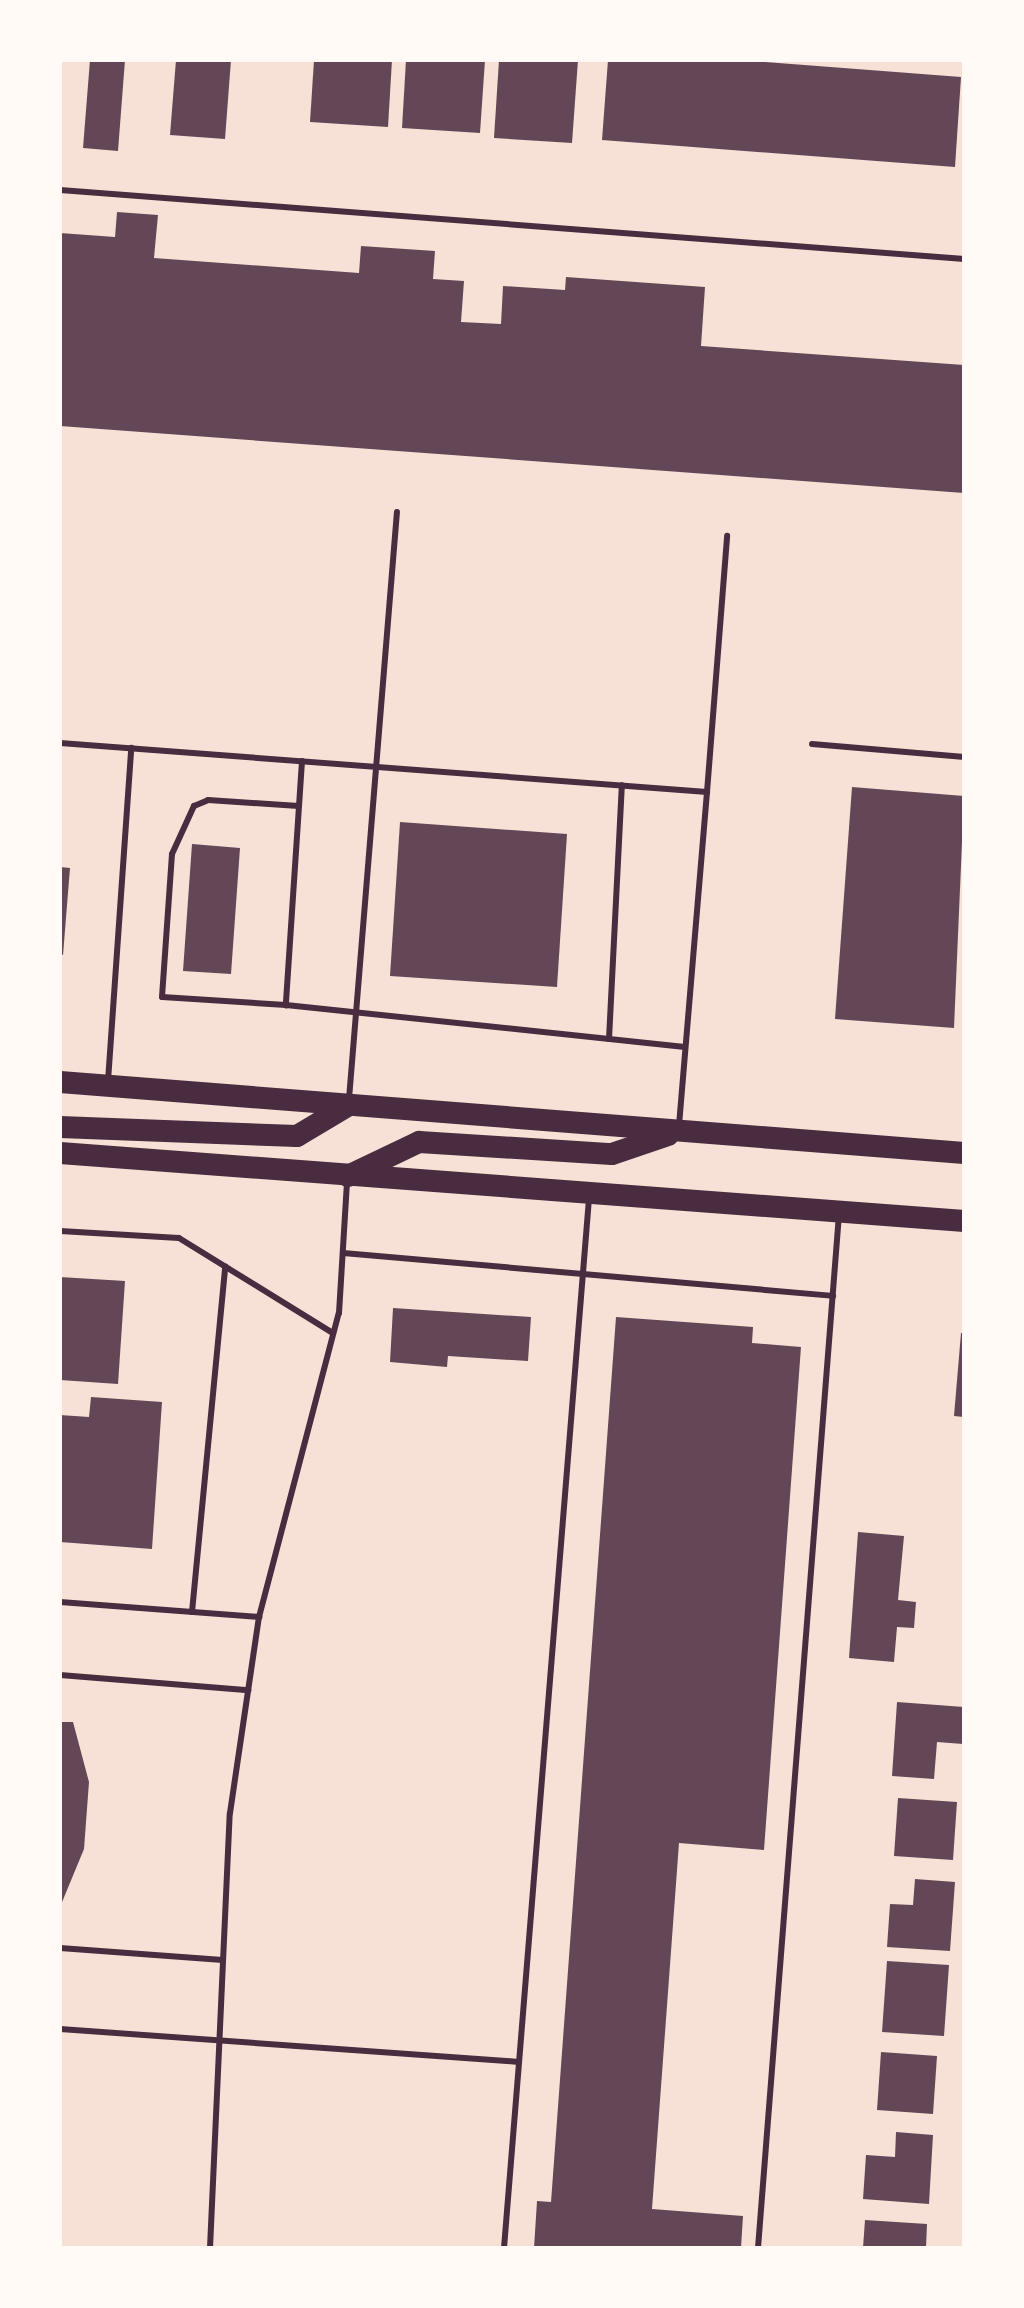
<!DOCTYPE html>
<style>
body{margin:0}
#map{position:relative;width:1024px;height:2308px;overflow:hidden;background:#f7e1d7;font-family:"Roboto Condensed",sans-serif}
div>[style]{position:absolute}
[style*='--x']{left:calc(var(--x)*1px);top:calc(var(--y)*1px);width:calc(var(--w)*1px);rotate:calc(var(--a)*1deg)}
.building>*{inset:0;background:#644757}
.service>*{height:6px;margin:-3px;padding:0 3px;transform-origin:3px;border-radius:3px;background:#4a2c40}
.primary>*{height:22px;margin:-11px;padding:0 11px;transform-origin:11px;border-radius:11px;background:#4a2c40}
span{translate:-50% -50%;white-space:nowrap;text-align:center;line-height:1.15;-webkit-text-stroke:9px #fffaf5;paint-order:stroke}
.frame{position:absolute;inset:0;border:62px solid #fffaf5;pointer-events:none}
</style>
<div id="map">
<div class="building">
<div style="clip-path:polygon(90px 60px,125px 60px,118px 151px,83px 148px)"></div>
<div style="clip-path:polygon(176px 60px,231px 60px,225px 139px,170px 135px)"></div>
<div style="clip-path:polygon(314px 60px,392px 60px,388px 127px,310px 122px)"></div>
<div style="clip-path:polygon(406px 60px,485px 60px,480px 133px,402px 128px)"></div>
<div style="clip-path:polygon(499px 60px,578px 60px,572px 143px,494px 138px)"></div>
<div style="clip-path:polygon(608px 60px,738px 60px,961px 77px,955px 167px,602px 140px)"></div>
<div style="clip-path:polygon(117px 212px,158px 215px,154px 258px,359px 273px,361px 246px,435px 251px,433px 279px,464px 281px,461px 322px,501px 324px,503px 286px,565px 290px,566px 277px,705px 287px,701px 346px,964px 365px,964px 493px,60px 426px,60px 233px,115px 237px)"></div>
<div style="clip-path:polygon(852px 787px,964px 796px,954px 1028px,835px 1019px)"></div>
<div style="clip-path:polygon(400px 822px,567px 834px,557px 987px,390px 976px)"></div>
<div style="clip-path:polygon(192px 844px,240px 848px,231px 974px,183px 971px)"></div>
<div style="clip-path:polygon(60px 867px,70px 868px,63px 955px,60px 954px)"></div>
<div style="clip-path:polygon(60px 1277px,125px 1281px,118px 1384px,60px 1380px)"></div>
<div style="clip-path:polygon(393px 1308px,531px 1317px,528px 1361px,448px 1356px,447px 1367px,390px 1362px)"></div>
<div style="clip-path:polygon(616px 1317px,753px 1327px,752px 1343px,801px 1347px,764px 1850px,679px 1843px,652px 2209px,743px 2216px,741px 2248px,534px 2248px,537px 2201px,551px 2202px)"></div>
<div style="clip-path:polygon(961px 1333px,964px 1333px,964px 1417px,954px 1416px)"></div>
<div style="clip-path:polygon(91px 1397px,162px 1402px,152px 1549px,60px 1542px,60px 1415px,89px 1417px)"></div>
<div style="clip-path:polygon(858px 1532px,904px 1536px,898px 1600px,916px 1602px,914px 1628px,897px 1627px,894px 1662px,849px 1658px)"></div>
<div style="clip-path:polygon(897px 1702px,964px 1707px,963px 1744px,937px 1742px,934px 1779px,892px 1776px)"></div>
<div style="clip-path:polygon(60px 1722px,73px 1722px,89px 1782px,84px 1849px,60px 1907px)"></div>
<div style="clip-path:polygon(898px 1798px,957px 1802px,953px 1860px,894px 1856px)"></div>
<div style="clip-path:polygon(915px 1879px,955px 1882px,950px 1951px,887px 1947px,890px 1904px,913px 1905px)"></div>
<div style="clip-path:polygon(887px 1961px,949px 1965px,944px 2036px,882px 2032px)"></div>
<div style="clip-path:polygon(881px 2052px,937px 2056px,933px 2114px,877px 2110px)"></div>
<div style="clip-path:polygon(896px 2132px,933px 2135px,929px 2204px,863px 2199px,866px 2155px,895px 2157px)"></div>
<div style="clip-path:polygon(865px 2220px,927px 2224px,926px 2248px,863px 2248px)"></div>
</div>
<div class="service">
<div style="--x:60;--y:190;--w:907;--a:4.36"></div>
<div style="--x:60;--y:743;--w:649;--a:4.33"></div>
<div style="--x:707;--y:792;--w:335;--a:94.8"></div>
<div style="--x:812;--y:744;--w:153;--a:4.9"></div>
<div style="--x:302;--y:761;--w:245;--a:93.8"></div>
<div style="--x:286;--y:1005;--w:401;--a:6"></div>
<div style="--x:707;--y:792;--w:257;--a:-85.5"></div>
<div style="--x:286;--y:1005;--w:124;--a:-176.3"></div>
<div style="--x:162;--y:997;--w:143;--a:-86"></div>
<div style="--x:172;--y:854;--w:53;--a:-65.4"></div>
<div style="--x:194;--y:806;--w:15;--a:-23"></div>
<div style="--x:208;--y:800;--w:91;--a:3.8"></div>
<div style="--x:609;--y:1039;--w:254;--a:-87.1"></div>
<div style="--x:108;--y:1081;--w:334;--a:-86"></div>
<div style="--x:349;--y:1099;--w:589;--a:-85.33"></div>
<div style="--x:60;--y:1231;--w:119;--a:3.4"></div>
<div style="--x:179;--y:1238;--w:181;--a:31.7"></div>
<div style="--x:343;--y:1253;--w:492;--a:5"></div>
<div style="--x:60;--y:1602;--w:200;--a:4.3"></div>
<div style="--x:192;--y:1612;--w:347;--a:-84.5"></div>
<div style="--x:60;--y:1675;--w:189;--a:4.6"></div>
<div style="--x:60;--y:1948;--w:163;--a:4.2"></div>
<div style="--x:60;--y:2029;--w:460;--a:4.1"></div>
<div style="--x:210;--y:2248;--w:435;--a:-87.4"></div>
<div style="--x:230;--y:1813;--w:198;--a:-81.6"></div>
<div style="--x:259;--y:1617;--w:314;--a:-75.3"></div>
<div style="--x:339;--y:1313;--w:131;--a:-86.5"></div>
<div style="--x:504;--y:2248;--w:1053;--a:-85.37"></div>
<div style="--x:758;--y:2248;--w:1036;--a:-85.52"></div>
</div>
<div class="primary">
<div style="--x:60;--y:1082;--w:907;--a:4.49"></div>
<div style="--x:60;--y:1127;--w:237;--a:2.2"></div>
<div style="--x:297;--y:1136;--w:61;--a:-30.8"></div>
<div style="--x:60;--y:1153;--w:907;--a:4.3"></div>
<div style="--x:348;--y:1176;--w:79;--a:-25.6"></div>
<div style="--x:419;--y:1142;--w:193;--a:3.6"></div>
<div style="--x:612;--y:1154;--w:59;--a:-18.7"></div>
</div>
<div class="frame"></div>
</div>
